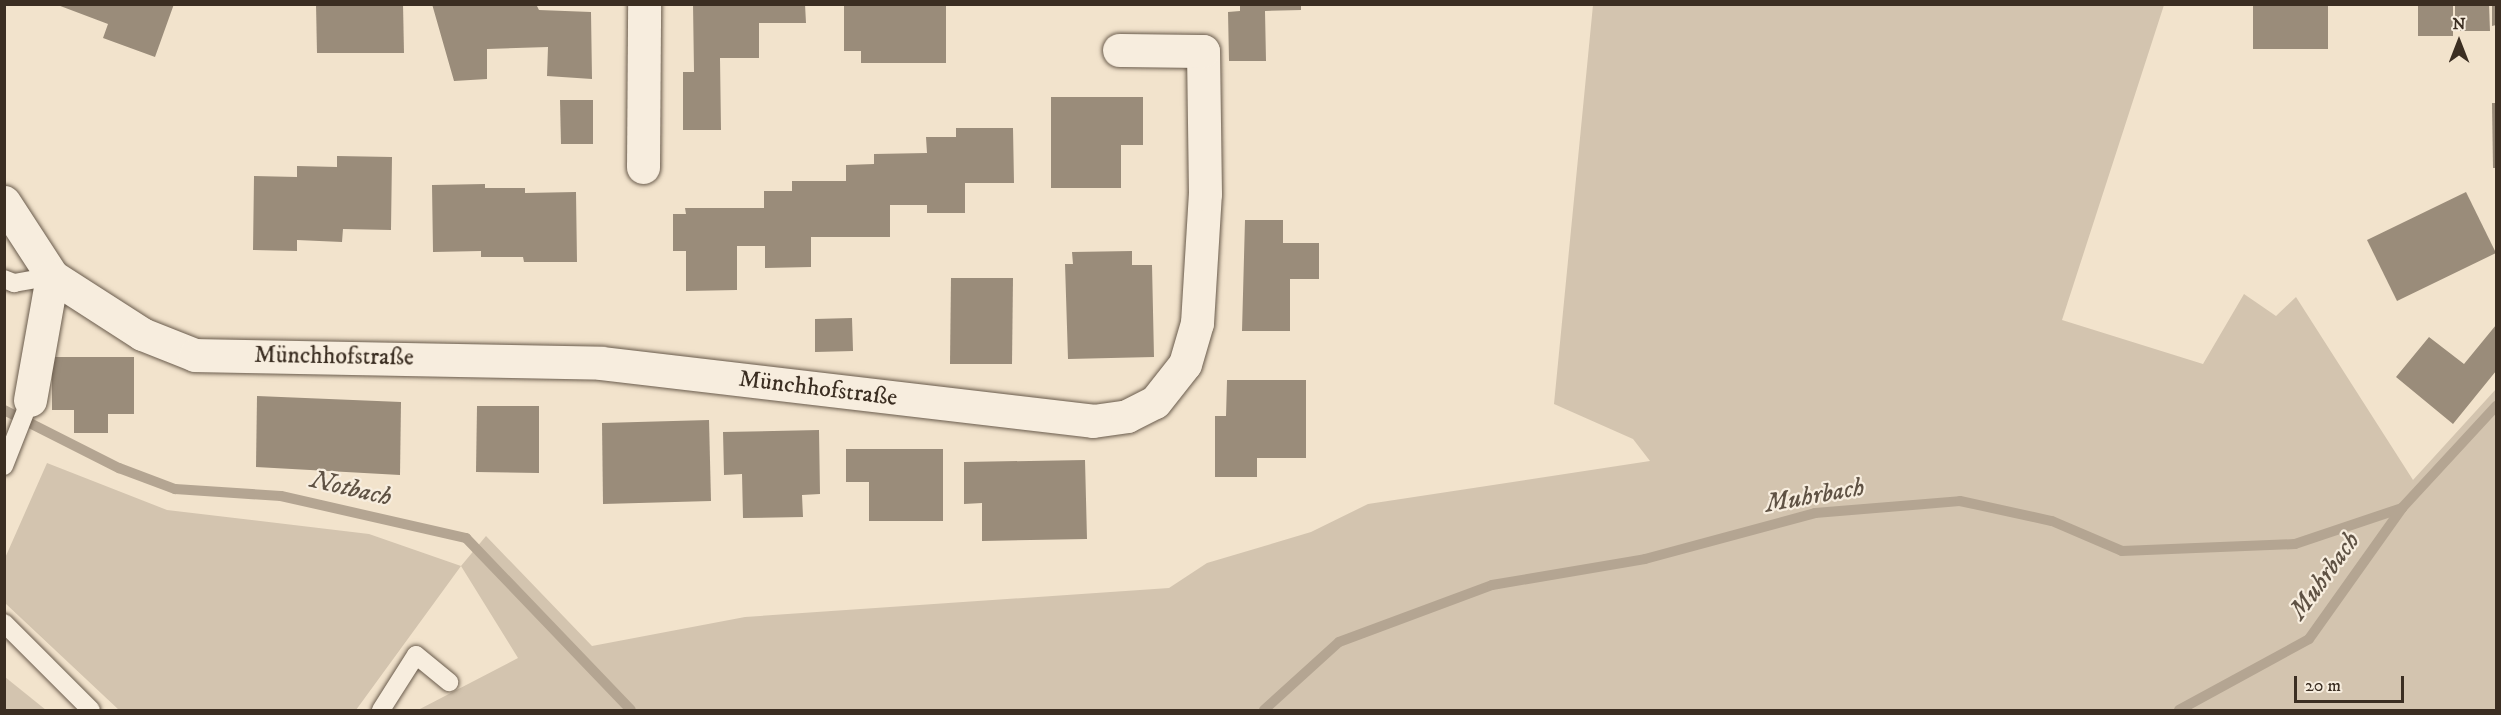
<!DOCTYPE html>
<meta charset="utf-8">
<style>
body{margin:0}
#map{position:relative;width:2501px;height:715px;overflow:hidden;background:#f2e3cc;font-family:"IM FELL DW Pica",serif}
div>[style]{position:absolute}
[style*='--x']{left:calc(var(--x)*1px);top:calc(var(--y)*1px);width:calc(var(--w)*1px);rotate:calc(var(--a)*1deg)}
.green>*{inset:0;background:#d3c4af}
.stream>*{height:10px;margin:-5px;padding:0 5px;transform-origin:5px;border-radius:5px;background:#b4a592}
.building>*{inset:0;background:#9a8c7a}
.roads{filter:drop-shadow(0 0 2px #695b4c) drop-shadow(0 0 2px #695b4c)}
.service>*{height:18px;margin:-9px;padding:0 9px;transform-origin:9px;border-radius:9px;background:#f7edde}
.minor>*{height:33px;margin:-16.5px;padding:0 16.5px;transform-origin:16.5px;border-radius:16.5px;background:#f7edde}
span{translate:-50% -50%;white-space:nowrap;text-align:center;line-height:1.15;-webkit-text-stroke:4.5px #f7edde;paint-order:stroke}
.street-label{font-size:24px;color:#3b2e22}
.water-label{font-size:26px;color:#5f5244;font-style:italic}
.frame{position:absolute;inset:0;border:6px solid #3b2e22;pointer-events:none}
.north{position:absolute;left:2429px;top:12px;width:60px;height:60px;-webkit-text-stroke:4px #f7edde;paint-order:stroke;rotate:0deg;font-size:16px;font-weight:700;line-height:24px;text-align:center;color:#3b2e22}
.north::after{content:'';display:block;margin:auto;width:21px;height:27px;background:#3b2e22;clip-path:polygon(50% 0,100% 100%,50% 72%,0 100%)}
.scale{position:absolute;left:2294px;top:676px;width:110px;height:27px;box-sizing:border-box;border:3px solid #3b2e22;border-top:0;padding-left:8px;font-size:18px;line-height:21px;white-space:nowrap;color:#3b2e22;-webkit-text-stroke:4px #f7edde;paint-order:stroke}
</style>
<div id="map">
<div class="green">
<div style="clip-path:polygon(1593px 5px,2164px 5px,2062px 320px,2203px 364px,2244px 294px,2276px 316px,2296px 297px,2413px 480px,2496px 389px,2496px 710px,418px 710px,518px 658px,461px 566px,356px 710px,119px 710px,5px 603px,5px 558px,47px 463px,167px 510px,369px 534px,461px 566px,486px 536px,592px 646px,745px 617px,1169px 588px,1207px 563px,1311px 532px,1368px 504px,1650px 461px,1633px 439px,1554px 404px)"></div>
<div style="clip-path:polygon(5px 677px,46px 710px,5px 710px)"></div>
</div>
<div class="stream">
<div style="--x:4;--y:410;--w:129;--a:26.8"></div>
<div style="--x:119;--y:468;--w:60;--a:20.6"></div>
<div style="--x:175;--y:489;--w:106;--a:3.8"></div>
<div style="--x:281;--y:496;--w:190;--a:12.8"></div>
<div style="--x:466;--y:538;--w:238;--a:46.2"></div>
<div style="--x:1264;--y:710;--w:101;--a:-42.2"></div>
<div style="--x:1339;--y:642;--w:163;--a:-20.4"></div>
<div style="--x:1492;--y:585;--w:155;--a:-9.6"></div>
<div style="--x:1645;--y:559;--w:176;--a:-15.1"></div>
<div style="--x:1815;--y:513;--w:145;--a:-4.7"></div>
<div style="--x:1960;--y:501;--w:94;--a:12.3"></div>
<div style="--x:2052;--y:521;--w:76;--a:23.2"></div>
<div style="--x:2122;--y:551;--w:173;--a:-2.3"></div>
<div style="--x:2295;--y:544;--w:113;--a:-18.6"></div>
<div style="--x:2402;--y:508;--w:139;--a:-47.3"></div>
<div style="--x:2179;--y:710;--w:148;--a:-28.6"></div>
<div style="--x:2309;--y:639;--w:161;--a:-54.6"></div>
</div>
<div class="building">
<div style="clip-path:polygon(55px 4px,174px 4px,155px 57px,103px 38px,108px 24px)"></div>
<div style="clip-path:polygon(316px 4px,403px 4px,404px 53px,317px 53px)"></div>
<div style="clip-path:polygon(432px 4px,536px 4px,539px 10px,591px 12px,592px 79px,547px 76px,548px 47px,487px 49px,487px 79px,454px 81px)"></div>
<div style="clip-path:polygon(693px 4px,805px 4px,806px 23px,759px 23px,759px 58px,720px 58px,721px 130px,683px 130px,683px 72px,694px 72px)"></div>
<div style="clip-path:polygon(844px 4px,946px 4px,946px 63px,861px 63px,861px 51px,844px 51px)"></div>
<div style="clip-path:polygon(1240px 4px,1301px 4px,1301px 10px,1265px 11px,1266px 61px,1229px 61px,1228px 12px,1240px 11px)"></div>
<div style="clip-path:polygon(2418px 4px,2453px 4px,2453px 36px,2418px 36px)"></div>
<div style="clip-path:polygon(2455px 4px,2489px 4px,2490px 31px,2455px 31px)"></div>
<div style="clip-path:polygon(2492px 4px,2496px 4px,2496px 25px,2492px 26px)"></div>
<div style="clip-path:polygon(2253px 5px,2328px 5px,2328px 49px,2253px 49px)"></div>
<div style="clip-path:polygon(1051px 97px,1143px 97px,1143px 145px,1121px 145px,1121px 188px,1051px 188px)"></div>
<div style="clip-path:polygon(560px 100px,593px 100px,593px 144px,561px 144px)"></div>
<div style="clip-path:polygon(2492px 103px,2496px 103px,2496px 168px,2493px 168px)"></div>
<div style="clip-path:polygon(956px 128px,1013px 128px,1014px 183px,965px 183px,965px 213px,927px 213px,927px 205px,890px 205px,890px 237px,811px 237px,811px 267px,765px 268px,765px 246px,737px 246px,737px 290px,686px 291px,686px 251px,673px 251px,673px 214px,686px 214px,685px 208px,764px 208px,764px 191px,792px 191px,792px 181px,846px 181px,846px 165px,874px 164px,874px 154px,927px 153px,926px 137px,956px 137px)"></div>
<div style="clip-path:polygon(337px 156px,392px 157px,391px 230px,343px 229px,342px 242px,297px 240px,297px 251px,253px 250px,254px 176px,297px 177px,297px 166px,337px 167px)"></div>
<div style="clip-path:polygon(485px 184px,485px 188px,525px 188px,525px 193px,576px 192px,577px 262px,524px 262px,523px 257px,481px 257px,481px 251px,433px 252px,432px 185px)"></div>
<div style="clip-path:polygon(2466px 192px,2496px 253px,2397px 301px,2367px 240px)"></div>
<div style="clip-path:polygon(1245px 220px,1283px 220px,1283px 243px,1319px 243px,1319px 279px,1290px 279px,1290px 331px,1242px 331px)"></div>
<div style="clip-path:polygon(1132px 251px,1132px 265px,1152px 265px,1154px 357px,1068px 359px,1065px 264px,1073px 264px,1072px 252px)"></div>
<div style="clip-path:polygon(951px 278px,1013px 278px,1012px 364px,950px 364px)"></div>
<div style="clip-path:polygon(852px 318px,853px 351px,815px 352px,815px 319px)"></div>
<div style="clip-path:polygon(2496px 325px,2496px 371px,2453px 424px,2396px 377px,2429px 337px,2464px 364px)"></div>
<div style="clip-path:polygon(52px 357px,134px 357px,134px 414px,108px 414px,108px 433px,74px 433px,74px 410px,52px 410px)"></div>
<div style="clip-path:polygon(1227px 380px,1306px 380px,1306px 458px,1257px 458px,1257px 477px,1215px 477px,1215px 416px,1226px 416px)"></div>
<div style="clip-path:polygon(257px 396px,401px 402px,400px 475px,256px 467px)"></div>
<div style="clip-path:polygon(477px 406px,539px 406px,539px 473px,476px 472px)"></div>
<div style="clip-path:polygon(709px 420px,711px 501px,603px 504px,602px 423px)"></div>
<div style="clip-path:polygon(819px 430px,820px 494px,802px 495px,803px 517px,743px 518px,742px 474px,724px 475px,723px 432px)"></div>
<div style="clip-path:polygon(846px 449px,943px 449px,943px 521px,869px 521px,869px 482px,846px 482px)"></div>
<div style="clip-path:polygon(1085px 460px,1087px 539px,982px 541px,982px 503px,964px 504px,964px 462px)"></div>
</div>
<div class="roads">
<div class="service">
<div style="--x:4;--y:279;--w:11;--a:22"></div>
<div style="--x:14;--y:283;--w:39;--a:-10"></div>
<div style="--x:4;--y:466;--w:71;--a:-68.5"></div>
<div style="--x:4;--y:623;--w:123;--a:45"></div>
<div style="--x:381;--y:710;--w:65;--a:-57.5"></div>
<div style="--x:416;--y:655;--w:43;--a:39.3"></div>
</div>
<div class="minor">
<div style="--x:643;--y:167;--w:163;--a:-89.6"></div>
<div style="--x:4;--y:202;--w:88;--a:57"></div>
<div style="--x:52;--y:276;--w:107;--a:32.8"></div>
<div style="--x:142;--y:334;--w:57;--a:21.6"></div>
<div style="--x:195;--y:355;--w:406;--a:1.1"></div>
<div style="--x:601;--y:363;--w:495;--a:6.7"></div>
<div style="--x:1093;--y:421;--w:34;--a:-8"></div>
<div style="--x:1127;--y:416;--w:31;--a:-27"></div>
<div style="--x:1155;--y:402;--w:48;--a:-51.7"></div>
<div style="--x:1185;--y:364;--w:43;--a:-73.7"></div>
<div style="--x:1197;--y:323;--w:129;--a:-86.5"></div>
<div style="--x:1205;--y:194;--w:143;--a:-90.8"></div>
<div style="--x:1203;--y:51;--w:84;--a:-179.3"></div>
<div style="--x:30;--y:400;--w:126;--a:-79.9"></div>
</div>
</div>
<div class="street-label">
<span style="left:334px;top:357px;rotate:1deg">Münchhofstraße</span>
<span style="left:818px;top:389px;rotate:7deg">Münchhofstraße</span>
</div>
<div class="water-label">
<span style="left:351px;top:489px;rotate:13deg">Notbach</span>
<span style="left:1815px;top:496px;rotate:-10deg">Muhrbach</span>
<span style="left:2325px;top:576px;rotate:-54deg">Muhrbach</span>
</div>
<div class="frame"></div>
<div class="north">N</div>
<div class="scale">20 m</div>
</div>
